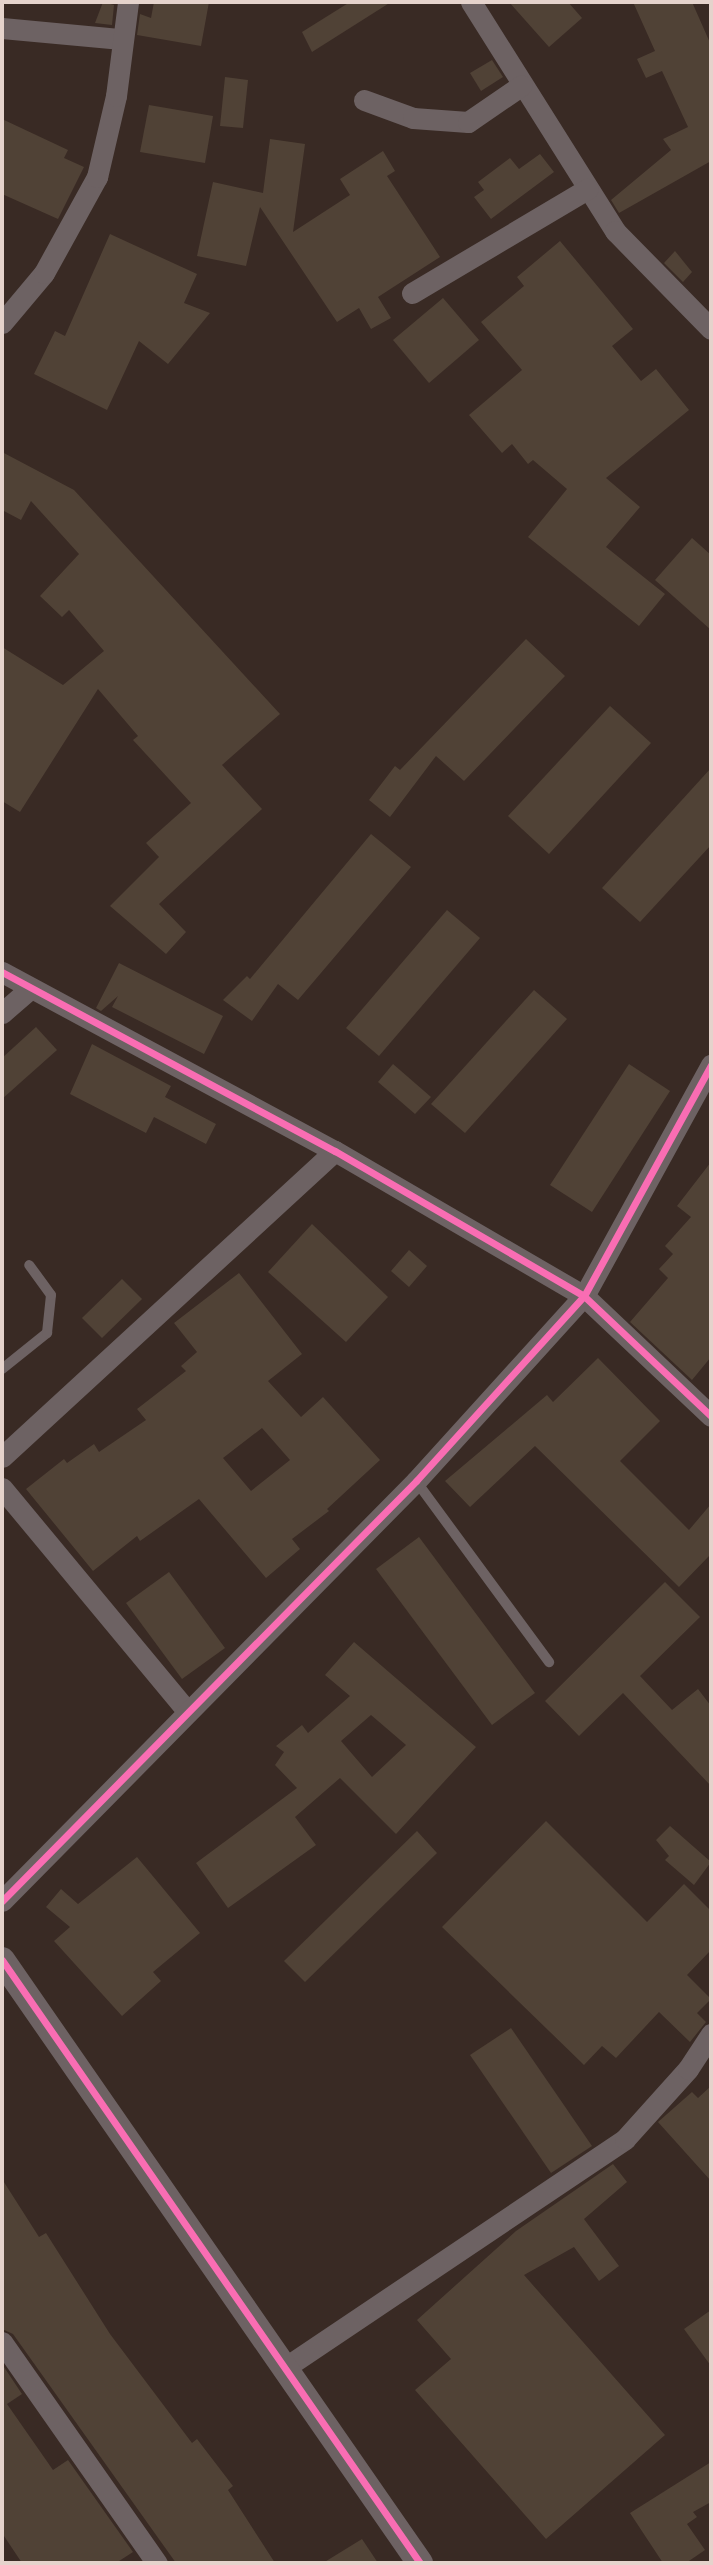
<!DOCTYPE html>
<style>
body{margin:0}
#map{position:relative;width:713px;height:2565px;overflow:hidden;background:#392a24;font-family:"Libre Baskerville",serif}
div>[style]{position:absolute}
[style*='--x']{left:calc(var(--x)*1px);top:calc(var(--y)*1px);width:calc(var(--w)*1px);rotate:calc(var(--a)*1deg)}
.building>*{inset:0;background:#504236}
.service>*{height:10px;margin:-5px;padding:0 5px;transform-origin:5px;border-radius:5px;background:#6d6263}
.minor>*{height:21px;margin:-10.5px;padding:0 10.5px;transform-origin:10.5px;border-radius:10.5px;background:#6d6263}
.tertiary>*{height:26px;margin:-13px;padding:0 13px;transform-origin:13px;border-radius:13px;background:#6d6263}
.cycleway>*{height:7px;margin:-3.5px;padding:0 3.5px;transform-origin:3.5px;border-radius:3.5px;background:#f96db3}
span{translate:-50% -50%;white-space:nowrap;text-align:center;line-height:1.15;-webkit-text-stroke:7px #1f130e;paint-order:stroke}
.frame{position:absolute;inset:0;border:4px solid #e5d3cc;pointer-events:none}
</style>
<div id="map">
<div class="building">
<div style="clip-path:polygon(103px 2px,114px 5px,112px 25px,95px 23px)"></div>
<div style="clip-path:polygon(154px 2px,209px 2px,201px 46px,137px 35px,140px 14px,151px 18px)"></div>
<div style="clip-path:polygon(350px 2px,391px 2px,312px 52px,302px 32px)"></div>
<div style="clip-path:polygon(509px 2px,568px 2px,582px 18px,549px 47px)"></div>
<div style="clip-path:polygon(633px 2px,692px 2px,711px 45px,711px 161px,619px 213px,611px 200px,671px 150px,663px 139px,688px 127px,662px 71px,646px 78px,637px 59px,655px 51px)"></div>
<div style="clip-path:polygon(492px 60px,503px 77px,481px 91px,470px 73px)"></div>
<div style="clip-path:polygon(225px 77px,248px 80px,243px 128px,220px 126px)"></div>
<div style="clip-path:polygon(149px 105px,213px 116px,205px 163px,140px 152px)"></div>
<div style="clip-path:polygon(2px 119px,68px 150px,64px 158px,84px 167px,58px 219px,2px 194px)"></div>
<div style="clip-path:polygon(270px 139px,305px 144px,293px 232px,350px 195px,340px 179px,383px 151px,395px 171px,387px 176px,440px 257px,378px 297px,391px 318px,371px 329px,359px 308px,337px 322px,260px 207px,246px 266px,197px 256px,213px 182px,263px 193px)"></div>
<div style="clip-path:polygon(540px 154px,554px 172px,491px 219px,474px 197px,484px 190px,478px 182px,510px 158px,519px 169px)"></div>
<div style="clip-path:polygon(110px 234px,197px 274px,184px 303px,210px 313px,168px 364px,139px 341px,107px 410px,34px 374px,55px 331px,65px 336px)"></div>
<div style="clip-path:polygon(560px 241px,633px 329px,612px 346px,641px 381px,656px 369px,689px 410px,606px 478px,640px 507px,606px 547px,665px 594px,639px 626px,528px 537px,567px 489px,533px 460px,528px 464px,512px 444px,502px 453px,469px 415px,522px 370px,481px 322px,524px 286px,517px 277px)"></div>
<div style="clip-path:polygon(675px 251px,692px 272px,683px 282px,664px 263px)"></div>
<div style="clip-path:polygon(443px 298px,479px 340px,429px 383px,393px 340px)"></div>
<div style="clip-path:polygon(2px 452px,74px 490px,280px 714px,222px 765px,262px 809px,159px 904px,186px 932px,166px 954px,110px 906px,159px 857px,146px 843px,191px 803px,133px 740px,138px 736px,98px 689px,20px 812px,2px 801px,2px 647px,63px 685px,104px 651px,69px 610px,62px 617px,40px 596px,79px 554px,31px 501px,21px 520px,2px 510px)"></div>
<div style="clip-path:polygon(692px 538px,711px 555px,711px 630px,655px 580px)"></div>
<div style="clip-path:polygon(526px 639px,565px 676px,464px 781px,436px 756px,390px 817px,369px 800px,395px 766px,400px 770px)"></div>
<div style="clip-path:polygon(610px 706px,651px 743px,549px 854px,508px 816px)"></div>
<div style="clip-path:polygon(711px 768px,711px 845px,640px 922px,602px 888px)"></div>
<div style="clip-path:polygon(371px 834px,411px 867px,298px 1000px,278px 984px,252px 1021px,223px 1000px,247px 976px,250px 979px)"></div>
<div style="clip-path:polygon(447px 910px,480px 938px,379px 1056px,346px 1028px)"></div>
<div style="clip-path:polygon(119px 963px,223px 1016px,204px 1054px,112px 1007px,118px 996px,101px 1011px,96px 1008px)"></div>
<div style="clip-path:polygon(534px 990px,567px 1019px,465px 1133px,431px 1104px)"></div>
<div style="clip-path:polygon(36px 1027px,57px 1050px,2px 1099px,2px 1058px)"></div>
<div style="clip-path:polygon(92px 1044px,171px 1086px,165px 1097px,216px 1124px,206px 1144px,154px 1117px,146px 1133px,70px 1094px)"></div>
<div style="clip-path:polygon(393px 1064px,431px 1097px,415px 1114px,378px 1082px)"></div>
<div style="clip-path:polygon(629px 1064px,670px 1091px,592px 1212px,550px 1185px)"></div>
<div style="clip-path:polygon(711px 1162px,711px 1357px,692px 1380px,630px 1322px,668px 1278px,659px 1269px,673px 1254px,665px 1246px,691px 1217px,677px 1206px)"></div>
<div style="clip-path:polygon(312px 1224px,388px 1297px,346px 1342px,268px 1272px)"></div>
<div style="clip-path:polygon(409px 1250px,427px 1266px,409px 1287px,391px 1271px)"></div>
<div style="clip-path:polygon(evenodd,239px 1273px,302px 1354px,268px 1381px,301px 1417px,323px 1397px,380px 1460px,327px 1509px,329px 1511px,292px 1539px,300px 1549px,266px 1578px,199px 1499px,140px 1541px,137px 1536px,93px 1571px,26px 1489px,64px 1459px,67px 1463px,94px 1444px,99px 1452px,146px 1420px,137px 1409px,186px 1371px,181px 1366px,197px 1352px,174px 1323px,239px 1273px,262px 1428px,290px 1460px,251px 1491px,223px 1458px,262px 1428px)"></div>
<div style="clip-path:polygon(122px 1279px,142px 1299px,102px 1338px,82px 1318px)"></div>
<div style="clip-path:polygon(598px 1358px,660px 1421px,620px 1461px,689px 1530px,711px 1504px,711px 1554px,679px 1587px,535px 1446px,470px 1507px,445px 1481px,547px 1395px,553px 1402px)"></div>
<div style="clip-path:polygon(419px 1537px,535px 1693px,492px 1725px,376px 1569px)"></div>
<div style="clip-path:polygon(169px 1572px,225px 1648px,182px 1679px,126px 1603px)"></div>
<div style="clip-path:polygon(665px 1582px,700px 1617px,640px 1676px,672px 1710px,698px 1689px,711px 1706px,711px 1786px,623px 1693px,579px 1736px,545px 1701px)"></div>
<div style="clip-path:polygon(evenodd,354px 1642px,476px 1747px,396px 1834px,340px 1778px,295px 1817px,316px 1845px,228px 1908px,196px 1863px,297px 1788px,275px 1765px,284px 1752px,276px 1746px,302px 1725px,308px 1733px,350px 1696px,325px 1675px,354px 1642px,371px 1715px,406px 1745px,372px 1777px,341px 1741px,371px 1715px)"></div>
<div style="clip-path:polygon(546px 1821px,647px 1922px,684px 1884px,711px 1911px,711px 1950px,687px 1975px,711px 1999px,697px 2013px,706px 2022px,690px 2042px,659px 2012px,616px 2058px,602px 2046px,584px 2065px,442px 1927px)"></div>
<div style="clip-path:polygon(670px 1826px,711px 1862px,694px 1885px,665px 1860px,669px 1856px,656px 1840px)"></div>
<div style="clip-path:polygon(417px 1831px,437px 1853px,305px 1982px,284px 1961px)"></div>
<div style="clip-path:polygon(137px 1857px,200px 1933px,153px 1972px,161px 1981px,122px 2016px,54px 1941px,70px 1927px,46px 1907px,61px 1889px,78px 1904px)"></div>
<div style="clip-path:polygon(511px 2028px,592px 2146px,551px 2173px,470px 2055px)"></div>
<div style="clip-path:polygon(711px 2086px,711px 2181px,658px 2122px,692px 2092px,698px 2098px)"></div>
<div style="clip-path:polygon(613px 2164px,627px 2182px,584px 2219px,619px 2266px,599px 2281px,574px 2247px,524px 2275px,665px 2435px,546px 2539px,415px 2390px,451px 2359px,417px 2320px,516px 2231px)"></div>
<div style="clip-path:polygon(2px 2179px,39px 2237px,46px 2233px,110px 2334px,192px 2443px,197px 2439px,233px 2486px,228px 2490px,275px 2563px,176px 2563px,13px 2334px,2px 2329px)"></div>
<div style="clip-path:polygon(711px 2310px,711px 2366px,684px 2329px)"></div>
<div style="clip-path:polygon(2px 2364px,22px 2394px,7px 2404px,53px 2470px,68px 2460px,133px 2552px,116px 2563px,22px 2563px,2px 2533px)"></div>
<div style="clip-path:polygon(711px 2462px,711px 2502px,693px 2512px,697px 2517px,687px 2524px,705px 2550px,686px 2563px,663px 2563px,630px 2513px)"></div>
<div style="clip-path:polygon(362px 2539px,378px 2563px,323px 2563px)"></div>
</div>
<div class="service">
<div style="--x:2;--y:1369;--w:58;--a:-38.7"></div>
<div style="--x:47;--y:1333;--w:38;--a:-84"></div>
<div style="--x:51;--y:1295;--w:37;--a:-126"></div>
<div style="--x:416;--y:1481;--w:225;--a:53.7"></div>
</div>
<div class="minor">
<div style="--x:471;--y:2;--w:271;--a:57.8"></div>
<div style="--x:615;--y:231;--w:137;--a:45.6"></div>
<div style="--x:2;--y:28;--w:120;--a:5.3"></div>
<div style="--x:364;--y:100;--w:52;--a:20.2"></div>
<div style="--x:413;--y:118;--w:55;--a:4.2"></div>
<div style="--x:468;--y:122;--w:65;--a:-34.4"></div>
<div style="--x:412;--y:293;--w:204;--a:-30.7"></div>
<div style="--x:2;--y:323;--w:65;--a:-50"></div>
<div style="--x:44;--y:273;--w:110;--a:-61.1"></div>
<div style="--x:97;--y:177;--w:83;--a:-76.8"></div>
<div style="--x:116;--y:96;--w:95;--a:-82.7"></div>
<div style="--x:2;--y:972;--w:378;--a:28.3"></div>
<div style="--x:335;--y:1151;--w:288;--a:30.2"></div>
<div style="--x:584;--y:1296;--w:175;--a:43.4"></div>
<div style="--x:2;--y:1013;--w:37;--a:-41"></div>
<div style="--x:2;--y:1457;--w:452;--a:-42.6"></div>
<div style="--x:2;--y:1488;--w:291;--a:50.3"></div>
<div style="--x:2;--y:1901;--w:590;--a:-45.41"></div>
<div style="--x:416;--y:1481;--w:250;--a:-47.8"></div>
<div style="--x:584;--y:1296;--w:264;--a:-61.2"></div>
<div style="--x:2;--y:2342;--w:270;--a:55"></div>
<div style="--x:283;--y:2369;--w:412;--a:-33.9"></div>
<div style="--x:625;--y:2139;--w:94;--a:-48"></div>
<div style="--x:688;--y:2069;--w:42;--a:-56.7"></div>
</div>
<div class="tertiary">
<div style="--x:2;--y:1960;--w:734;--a:55.27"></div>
</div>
<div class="cycleway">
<div style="--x:2;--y:972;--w:378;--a:28.3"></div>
<div style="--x:335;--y:1151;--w:288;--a:30.2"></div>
<div style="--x:584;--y:1296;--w:175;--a:43.4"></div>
<div style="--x:2;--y:1901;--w:590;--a:-45.41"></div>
<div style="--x:416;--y:1481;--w:250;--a:-47.8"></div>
<div style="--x:584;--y:1296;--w:264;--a:-61.2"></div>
<div style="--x:2;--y:1960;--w:734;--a:55.27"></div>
</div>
<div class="frame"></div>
</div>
